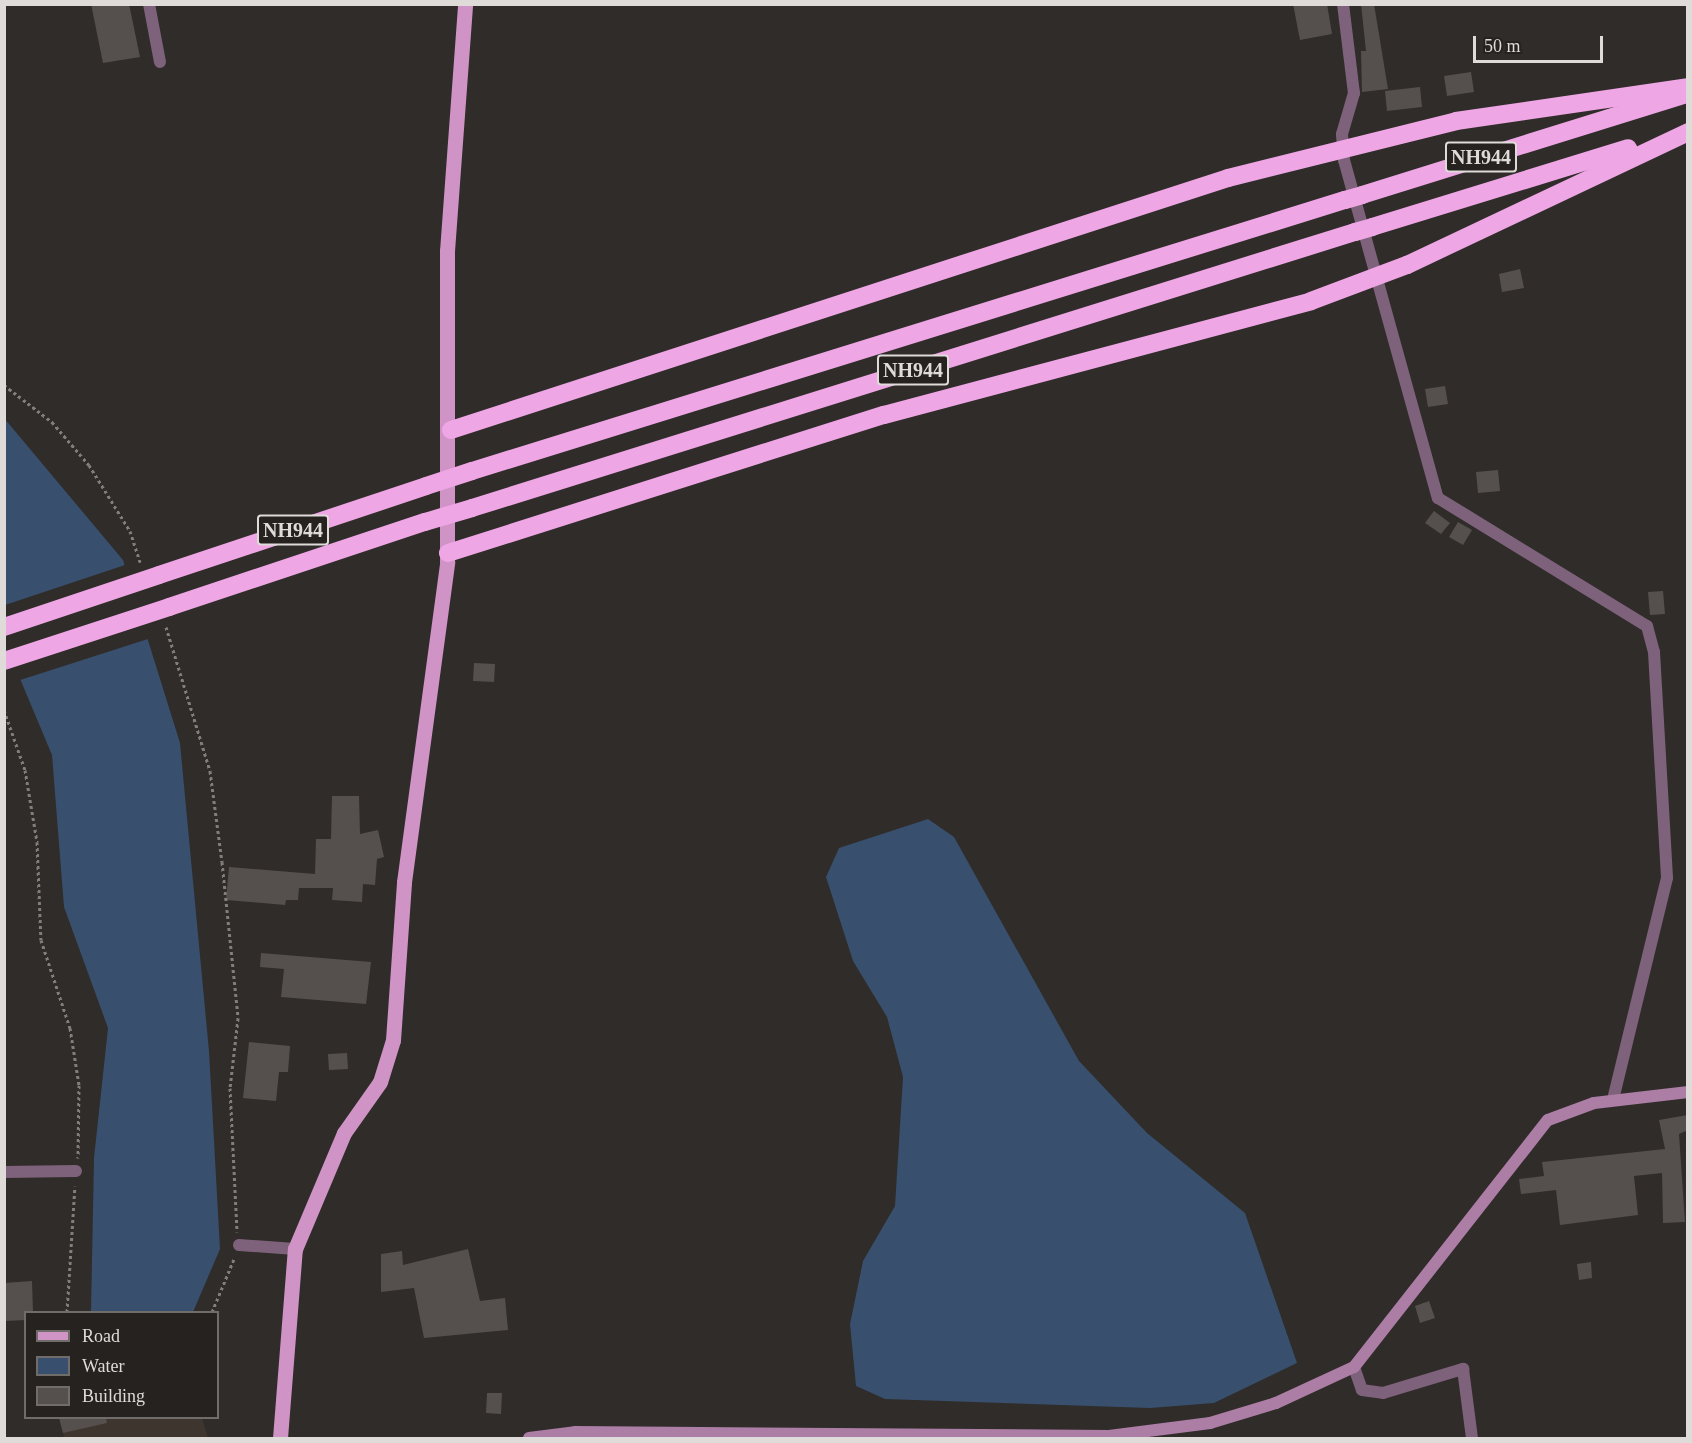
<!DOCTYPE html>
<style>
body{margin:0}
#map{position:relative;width:1692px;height:1443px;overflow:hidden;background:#2f2c29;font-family:"Times New Roman",serif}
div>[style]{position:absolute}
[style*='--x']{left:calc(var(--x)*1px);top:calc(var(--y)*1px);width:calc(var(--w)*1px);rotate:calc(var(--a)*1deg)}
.built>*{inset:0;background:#3d352e}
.water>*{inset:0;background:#384f6d}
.pier>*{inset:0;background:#2f2c29}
.building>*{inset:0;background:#55504e}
.path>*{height:3px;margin-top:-1.5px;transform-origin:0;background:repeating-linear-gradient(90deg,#817e7c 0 3px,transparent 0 6px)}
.street>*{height:12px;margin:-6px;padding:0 6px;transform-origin:6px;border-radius:6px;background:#7e617a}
.secondary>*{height:12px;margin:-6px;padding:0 6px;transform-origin:6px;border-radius:6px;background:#ac7da5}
.primary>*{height:15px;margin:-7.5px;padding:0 7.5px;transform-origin:7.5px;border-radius:7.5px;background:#cf93c6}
.highway>*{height:18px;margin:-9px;padding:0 9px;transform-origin:9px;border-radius:9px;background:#efa6e5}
.highway-bridge>*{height:18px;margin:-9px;padding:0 9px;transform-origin:9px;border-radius:9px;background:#efa6e5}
span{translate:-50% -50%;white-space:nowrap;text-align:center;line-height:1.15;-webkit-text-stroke:5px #26221f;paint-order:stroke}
.shield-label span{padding:2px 4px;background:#26221f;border:2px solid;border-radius:4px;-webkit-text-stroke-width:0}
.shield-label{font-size:20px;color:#dedbd9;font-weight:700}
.frame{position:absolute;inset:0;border:6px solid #dedbd9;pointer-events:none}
.legend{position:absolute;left:24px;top:1311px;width:195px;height:108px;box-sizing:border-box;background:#26221f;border:2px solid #706c69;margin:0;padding:8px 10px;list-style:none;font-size:18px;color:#dedbd9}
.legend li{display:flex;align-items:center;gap:12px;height:30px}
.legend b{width:30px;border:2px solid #706c69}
.scale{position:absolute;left:1473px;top:36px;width:130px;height:27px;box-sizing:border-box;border:3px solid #dedbd9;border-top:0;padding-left:8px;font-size:18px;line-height:21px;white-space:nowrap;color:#dedbd9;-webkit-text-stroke:4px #26221f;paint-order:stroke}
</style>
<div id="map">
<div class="built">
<div style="clip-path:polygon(61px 1418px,202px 1418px,208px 1438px,64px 1438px)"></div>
</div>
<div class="water">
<div style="clip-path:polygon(4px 418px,123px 560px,180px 743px,209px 1051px,220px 1249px,193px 1312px,91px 1312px,94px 1158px,108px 1028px,64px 907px,52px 755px,5px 643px)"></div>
<div style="clip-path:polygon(928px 819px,954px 837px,1079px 1061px,1147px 1133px,1245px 1213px,1297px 1363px,1214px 1403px,1150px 1408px,885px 1399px,856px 1386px,850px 1324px,863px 1261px,895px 1206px,903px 1077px,887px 1017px,853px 961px,826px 877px,839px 848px)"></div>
</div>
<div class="pier">
<div style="clip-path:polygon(128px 564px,151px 638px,17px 681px,4px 651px,5px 605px)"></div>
</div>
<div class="building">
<div style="clip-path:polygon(91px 4px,129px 4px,140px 57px,103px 63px)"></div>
<div style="clip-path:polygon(1293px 4px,1327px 4px,1332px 34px,1300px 40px)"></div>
<div style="clip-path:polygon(1361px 4px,1374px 4px,1388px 89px,1362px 92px,1361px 51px,1366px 51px)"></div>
<div style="clip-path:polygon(1471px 72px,1474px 92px,1447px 96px,1444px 76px)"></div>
<div style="clip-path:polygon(1420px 87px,1422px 107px,1387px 111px,1385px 91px)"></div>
<div style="clip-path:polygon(1520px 269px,1524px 288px,1502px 292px,1499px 274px)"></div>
<div style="clip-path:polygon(1445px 386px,1448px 404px,1428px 407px,1425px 389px)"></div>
<div style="clip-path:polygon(1498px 470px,1500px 491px,1478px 493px,1476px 472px)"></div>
<div style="clip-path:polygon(1434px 511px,1450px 523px,1441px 534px,1425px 523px)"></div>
<div style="clip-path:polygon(1458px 522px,1472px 530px,1463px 545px,1449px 537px)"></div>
<div style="clip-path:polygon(1663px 591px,1665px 614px,1650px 615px,1648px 592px)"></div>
<div style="clip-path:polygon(474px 663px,495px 664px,494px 682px,473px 681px)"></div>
<div style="clip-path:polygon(332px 796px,359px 796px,360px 834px,378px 830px,384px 857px,377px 859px,375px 885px,363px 884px,362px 902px,332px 900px,333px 888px,299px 888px,298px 900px,286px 900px,285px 905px,226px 900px,229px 867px,315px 874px,316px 839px,331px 839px)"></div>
<div style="clip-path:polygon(261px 953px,371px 962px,366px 1004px,281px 997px,284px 969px,260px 967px)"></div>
<div style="clip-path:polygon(249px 1042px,290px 1046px,288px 1072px,279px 1072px,276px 1101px,243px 1098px)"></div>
<div style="clip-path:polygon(347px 1053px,348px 1069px,329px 1070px,328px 1054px)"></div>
<div style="clip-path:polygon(1688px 1115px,1688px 1130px,1679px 1134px,1685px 1222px,1663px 1223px,1662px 1173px,1634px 1176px,1638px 1215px,1560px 1225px,1556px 1190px,1521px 1194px,1519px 1179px,1544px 1176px,1542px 1162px,1665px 1149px,1659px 1120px)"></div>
<div style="clip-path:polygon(468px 1249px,480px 1301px,505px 1298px,508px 1330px,424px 1338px,414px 1288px,381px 1292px,381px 1254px,402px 1251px,403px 1265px)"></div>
<div style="clip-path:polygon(1591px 1262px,1592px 1278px,1579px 1280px,1577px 1264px)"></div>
<div style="clip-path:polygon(32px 1281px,33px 1312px,26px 1312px,26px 1320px,4px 1321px,4px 1283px)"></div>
<div style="clip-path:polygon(1429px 1301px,1435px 1318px,1420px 1323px,1415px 1306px)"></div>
<div style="clip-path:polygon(487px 1393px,502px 1393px,501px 1414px,486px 1413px)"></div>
<div style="clip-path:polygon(59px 1418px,106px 1418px,107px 1423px,63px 1433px)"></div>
</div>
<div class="path">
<div style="--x:4;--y:385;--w:61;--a:37.6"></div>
<div style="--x:52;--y:422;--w:57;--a:49.3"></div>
<div style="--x:89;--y:465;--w:78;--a:58.2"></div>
<div style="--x:130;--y:531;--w:33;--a:72"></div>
<div style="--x:166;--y:627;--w:151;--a:73"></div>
<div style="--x:210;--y:771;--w:92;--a:82.5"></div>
<div style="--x:222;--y:862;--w:157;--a:84.1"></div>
<div style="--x:238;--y:1018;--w:70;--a:96.5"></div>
<div style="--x:230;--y:1088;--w:144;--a:87.2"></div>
<div style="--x:4;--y:710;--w:64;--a:70.7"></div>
<div style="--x:25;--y:770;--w:73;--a:80.5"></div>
<div style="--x:37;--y:842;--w:98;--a:87.7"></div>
<div style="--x:41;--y:940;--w:93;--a:71.8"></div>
<div style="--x:70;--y:1028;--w:58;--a:81"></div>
<div style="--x:79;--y:1085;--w:73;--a:90.8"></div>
<div style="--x:67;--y:1312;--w:126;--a:-86.4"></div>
<div style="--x:212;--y:1312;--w:57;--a:-67.5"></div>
</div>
<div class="street">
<div style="--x:149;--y:4;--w:59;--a:79.3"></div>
<div style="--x:1343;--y:4;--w:90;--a:83"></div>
<div style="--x:1354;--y:93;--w:43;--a:106.3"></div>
<div style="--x:1342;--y:134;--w:26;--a:86"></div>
<div style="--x:1344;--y:160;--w:351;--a:74.5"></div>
<div style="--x:1438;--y:498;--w:245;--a:31.5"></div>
<div style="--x:1647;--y:626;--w:27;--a:75"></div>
<div style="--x:1654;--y:652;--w:226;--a:86.7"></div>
<div style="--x:1667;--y:878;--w:228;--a:103.7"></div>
<div style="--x:4;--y:1172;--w:72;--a:-0.8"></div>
<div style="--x:239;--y:1245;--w:56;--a:4.1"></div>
<div style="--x:1354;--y:1367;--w:24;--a:71"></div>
<div style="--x:1362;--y:1390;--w:21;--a:8"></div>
<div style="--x:1383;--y:1393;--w:84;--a:-16.7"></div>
<div style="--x:1463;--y:1369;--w:70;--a:82.6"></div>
</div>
<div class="secondary">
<div style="--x:529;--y:1438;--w:46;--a:-7.4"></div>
<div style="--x:575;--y:1432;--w:534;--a:0.43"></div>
<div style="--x:1109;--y:1436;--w:102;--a:-7.3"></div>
<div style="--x:1210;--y:1423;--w:69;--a:-16.9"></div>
<div style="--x:1276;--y:1403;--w:86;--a:-24.8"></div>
<div style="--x:1354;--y:1367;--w:314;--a:-51.9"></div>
<div style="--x:1548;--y:1120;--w:49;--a:-20.3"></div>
<div style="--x:1594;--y:1103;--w:95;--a:-6.7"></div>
</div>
<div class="primary">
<div style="--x:280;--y:1438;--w:190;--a:-85.5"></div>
<div style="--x:295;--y:1249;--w:126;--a:-67.1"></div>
<div style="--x:344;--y:1133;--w:62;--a:-54.8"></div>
<div style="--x:380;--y:1082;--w:44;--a:-72.8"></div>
<div style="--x:393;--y:1040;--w:158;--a:-86"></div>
<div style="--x:404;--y:882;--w:323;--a:-82.3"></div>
<div style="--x:447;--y:562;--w:311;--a:-90"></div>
<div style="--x:447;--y:251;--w:248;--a:-85.8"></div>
</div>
<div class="highway">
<div style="--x:1362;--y:195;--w:337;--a:-17.3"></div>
<div style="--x:1372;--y:227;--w:268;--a:-17.1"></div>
<div style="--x:451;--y:430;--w:817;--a:-17.97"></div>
<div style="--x:1228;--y:178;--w:235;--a:-14"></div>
<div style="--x:1456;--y:121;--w:234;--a:-8.3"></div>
<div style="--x:472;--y:471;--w:914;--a:-17.25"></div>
<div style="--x:472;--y:508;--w:925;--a:-17.36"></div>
<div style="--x:448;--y:553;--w:457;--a:-17.6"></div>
<div style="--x:884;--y:415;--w:442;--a:-14.9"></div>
<div style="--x:1311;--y:301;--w:103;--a:-20.6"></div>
<div style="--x:1407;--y:265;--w:311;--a:-25.3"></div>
<div style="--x:159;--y:575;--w:281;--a:-18.4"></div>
<div style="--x:169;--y:607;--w:270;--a:-18.4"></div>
</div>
<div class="highway-bridge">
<div style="--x:1345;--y:200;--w:18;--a:-16"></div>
<div style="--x:1355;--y:232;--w:18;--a:-16"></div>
<div style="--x:426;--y:486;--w:48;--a:-18.1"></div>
<div style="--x:425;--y:522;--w:49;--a:-16.6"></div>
<div style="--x:4;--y:627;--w:163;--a:-18.5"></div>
<div style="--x:4;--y:661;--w:174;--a:-18.1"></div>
</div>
<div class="shield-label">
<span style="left:1481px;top:157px">NH944</span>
<span style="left:913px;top:370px">NH944</span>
<span style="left:293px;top:530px">NH944</span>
</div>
<div class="frame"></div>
<ul class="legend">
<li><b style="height:8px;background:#cf93c6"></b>Road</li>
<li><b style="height:16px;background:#384f6d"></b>Water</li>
<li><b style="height:16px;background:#55504e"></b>Building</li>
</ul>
<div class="scale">50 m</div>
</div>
